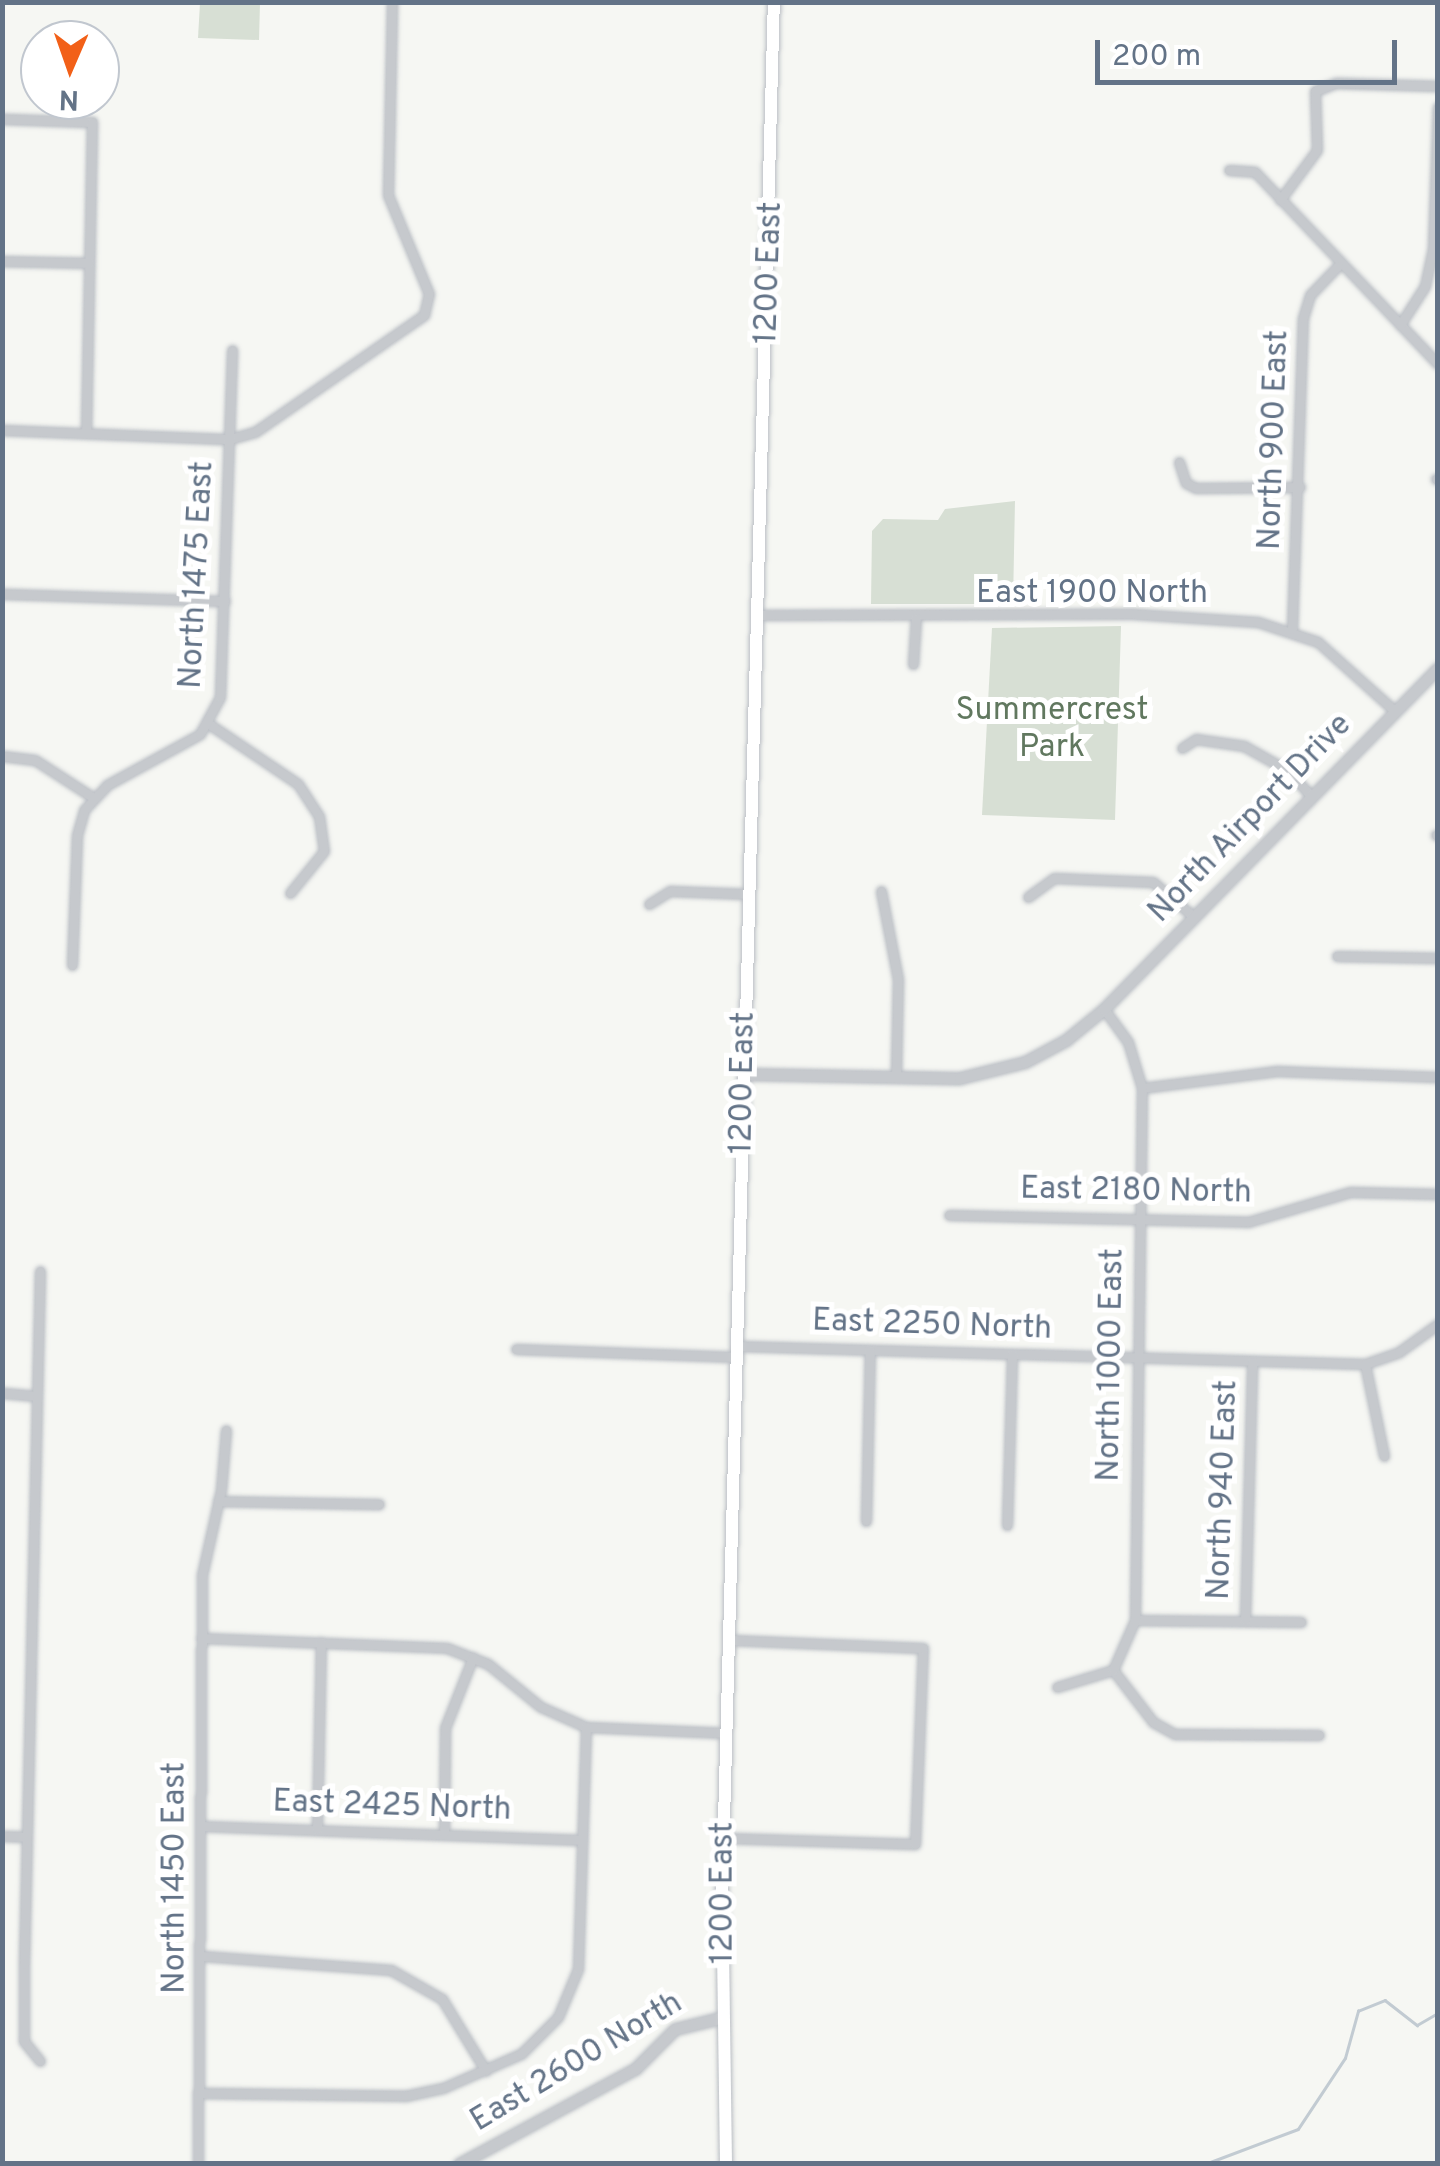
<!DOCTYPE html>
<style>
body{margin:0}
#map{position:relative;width:1440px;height:2166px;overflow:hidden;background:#f6f7f3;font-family:Overpass,sans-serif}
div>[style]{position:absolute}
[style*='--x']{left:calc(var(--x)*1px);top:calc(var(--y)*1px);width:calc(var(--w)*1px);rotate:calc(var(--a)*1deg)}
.green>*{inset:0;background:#d7dfd4}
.stream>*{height:2.5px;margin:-1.25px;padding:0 1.25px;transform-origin:1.25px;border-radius:1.25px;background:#c2cbd2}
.roads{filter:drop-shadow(0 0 2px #babec4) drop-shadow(0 0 2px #babec4)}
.minor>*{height:9px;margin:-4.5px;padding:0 4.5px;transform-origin:4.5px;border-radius:4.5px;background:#c6c9cd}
.tertiary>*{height:11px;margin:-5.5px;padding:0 5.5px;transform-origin:5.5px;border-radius:5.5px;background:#c6c9cd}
.secondary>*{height:12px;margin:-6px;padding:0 6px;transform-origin:6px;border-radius:6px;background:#fff}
span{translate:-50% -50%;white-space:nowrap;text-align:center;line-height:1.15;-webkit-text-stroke:10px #fff;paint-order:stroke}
.street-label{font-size:32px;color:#637387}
.park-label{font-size:32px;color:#61785f}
.frame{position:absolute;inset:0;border:5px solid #637387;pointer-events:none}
.north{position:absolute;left:20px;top:20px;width:100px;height:100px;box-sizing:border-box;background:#fff;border:2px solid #c1c7cf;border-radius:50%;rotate:182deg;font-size:28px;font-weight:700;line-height:40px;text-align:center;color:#637387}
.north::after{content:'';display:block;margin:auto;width:35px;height:45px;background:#f26018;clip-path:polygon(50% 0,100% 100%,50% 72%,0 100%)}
.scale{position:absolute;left:1095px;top:40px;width:302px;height:45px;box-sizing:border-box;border:5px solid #637387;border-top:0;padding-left:12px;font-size:30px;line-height:35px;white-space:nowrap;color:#637387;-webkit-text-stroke:8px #fff;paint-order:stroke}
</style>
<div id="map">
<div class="green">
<div style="clip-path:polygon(200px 3px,260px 3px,259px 40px,198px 38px)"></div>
<div style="clip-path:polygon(1015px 501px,1013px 604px,871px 604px,872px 531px,883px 519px,938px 520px,945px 509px)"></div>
<div style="clip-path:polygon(1121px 626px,1115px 820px,982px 815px,992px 628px)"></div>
</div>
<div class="stream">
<div style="--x:1205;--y:2164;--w:99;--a:-20.6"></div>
<div style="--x:1298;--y:2129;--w:85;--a:-56.5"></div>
<div style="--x:1345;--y:2058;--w:49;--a:-74.5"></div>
<div style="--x:1358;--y:2011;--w:29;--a:-22"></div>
<div style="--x:1385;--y:2000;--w:41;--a:38"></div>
<div style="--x:1417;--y:2025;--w:24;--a:-30"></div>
</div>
<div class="roads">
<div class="minor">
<div style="--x:2;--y:119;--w:90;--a:1.9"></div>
<div style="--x:92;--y:122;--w:311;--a:91.1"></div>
<div style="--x:1229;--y:170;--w:26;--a:4"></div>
<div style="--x:1255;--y:172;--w:265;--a:46.4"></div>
<div style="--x:1280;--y:200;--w:62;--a:-53.5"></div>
<div style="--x:1317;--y:150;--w:59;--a:-91.9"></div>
<div style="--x:1315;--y:91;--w:22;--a:-21"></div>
<div style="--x:1336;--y:83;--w:102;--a:1.7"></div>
<div style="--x:2;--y:261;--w:87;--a:1.3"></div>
<div style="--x:1400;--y:325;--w:46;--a:-57.3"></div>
<div style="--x:1425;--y:286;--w:38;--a:-78"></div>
<div style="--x:1433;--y:249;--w:142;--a:-88"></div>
<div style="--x:2;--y:430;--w:228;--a:2.3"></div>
<div style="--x:230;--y:439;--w:26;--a:-16"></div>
<div style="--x:255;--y:432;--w:206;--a:-34.7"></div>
<div style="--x:424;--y:315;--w:22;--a:-77"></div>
<div style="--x:429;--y:294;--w:107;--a:-112.5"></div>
<div style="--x:388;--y:195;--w:193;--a:-88.8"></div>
<div style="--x:1179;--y:462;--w:22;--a:72"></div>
<div style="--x:1186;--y:483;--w:11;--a:27"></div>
<div style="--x:1196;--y:488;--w:104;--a:-0.6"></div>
<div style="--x:1436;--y:479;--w:2;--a:0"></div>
<div style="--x:2;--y:594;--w:223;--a:1.8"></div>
<div style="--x:758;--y:615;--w:377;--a:-0.2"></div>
<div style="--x:1135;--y:614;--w:123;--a:3.7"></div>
<div style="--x:1258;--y:622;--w:63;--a:18.4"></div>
<div style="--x:1318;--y:642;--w:103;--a:41.9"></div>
<div style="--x:1292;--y:629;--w:311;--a:-88"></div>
<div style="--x:1303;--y:318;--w:24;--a:-73"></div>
<div style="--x:1310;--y:295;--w:40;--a:-46"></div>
<div style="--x:913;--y:664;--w:46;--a:-86.3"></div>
<div style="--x:209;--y:724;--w:107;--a:34"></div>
<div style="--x:298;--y:784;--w:38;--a:57"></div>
<div style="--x:319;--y:816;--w:35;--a:82"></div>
<div style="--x:324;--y:851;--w:54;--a:129"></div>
<div style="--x:1182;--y:748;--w:17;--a:-33"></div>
<div style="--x:1196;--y:739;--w:49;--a:8.3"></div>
<div style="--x:1244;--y:746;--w:49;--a:29.2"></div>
<div style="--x:1287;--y:770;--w:37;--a:47"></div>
<div style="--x:2;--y:756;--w:33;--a:7"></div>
<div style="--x:35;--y:760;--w:70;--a:32.8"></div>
<div style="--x:1436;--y:835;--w:2;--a:0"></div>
<div style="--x:881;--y:891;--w:90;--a:79.1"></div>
<div style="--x:898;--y:979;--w:99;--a:91.2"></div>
<div style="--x:1028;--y:897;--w:32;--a:-36"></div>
<div style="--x:1054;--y:878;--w:99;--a:2.3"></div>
<div style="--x:1153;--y:882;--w:54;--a:40.5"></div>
<div style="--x:649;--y:904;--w:25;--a:-32"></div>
<div style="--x:670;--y:891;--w:79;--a:2.2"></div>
<div style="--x:1337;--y:956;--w:101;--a:1.1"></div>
<div style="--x:72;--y:965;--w:130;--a:-87.8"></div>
<div style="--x:77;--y:835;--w:26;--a:-74"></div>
<div style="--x:84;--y:810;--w:34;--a:-47"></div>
<div style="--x:107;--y:785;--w:106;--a:-28.7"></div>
<div style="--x:200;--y:734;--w:42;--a:-61.6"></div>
<div style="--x:220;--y:697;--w:347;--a:-88"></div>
<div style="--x:1142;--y:1088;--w:136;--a:-7.2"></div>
<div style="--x:1277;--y:1071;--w:161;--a:2.1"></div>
<div style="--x:949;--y:1215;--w:299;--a:1.3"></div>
<div style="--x:1248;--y:1222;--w:106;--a:-16.4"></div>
<div style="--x:1350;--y:1192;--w:88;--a:1.3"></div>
<div style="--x:737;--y:1346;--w:628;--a:1.64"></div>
<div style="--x:1365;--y:1364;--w:36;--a:-19"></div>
<div style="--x:1399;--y:1352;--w:48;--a:-35.7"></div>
<div style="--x:516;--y:1349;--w:221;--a:2.1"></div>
<div style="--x:1365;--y:1364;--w:94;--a:78.3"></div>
<div style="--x:2;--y:1393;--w:33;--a:5"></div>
<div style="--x:218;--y:1501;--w:161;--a:1.1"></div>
<div style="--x:866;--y:1521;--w:171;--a:-88.7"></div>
<div style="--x:1007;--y:1525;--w:171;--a:-88.3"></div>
<div style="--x:1135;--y:1620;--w:166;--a:0.7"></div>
<div style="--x:1245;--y:1620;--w:258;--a:-88.4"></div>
<div style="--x:201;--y:1638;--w:246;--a:2.3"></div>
<div style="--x:447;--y:1648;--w:44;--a:21.3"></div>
<div style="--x:488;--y:1664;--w:68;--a:39.1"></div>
<div style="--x:541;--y:1707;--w:49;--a:24"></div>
<div style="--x:586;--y:1727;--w:141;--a:2.4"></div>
<div style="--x:1113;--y:1670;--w:66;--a:52.4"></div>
<div style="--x:1153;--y:1722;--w:25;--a:29"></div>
<div style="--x:1175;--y:1734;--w:144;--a:0.4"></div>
<div style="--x:1057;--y:1687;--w:59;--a:-16.9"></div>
<div style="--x:1113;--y:1670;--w:55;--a:-66.3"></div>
<div style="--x:1135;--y:1620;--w:532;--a:-89.25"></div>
<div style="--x:1142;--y:1088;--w:48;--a:-106.9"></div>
<div style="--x:1128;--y:1042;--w:41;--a:-126"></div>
<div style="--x:200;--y:1826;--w:382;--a:2.1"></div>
<div style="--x:317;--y:1829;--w:187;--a:-88.8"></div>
<div style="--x:444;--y:1832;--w:104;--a:-89.4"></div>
<div style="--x:445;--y:1728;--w:76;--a:-68.5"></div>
<div style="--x:2;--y:1836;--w:24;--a:2"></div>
<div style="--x:724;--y:1838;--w:191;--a:1.8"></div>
<div style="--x:915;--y:1844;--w:196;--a:-87.7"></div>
<div style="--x:923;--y:1648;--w:194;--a:-177.6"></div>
<div style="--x:202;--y:1956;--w:190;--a:4.2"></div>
<div style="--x:391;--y:1970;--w:59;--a:29.6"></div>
<div style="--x:442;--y:1999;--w:84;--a:58.6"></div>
<div style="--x:40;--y:2061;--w:26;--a:-129"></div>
<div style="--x:24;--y:2041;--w:77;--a:-90"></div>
<div style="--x:24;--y:1964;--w:693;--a:-88.68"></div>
<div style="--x:201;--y:2093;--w:204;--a:0.8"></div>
<div style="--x:405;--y:2096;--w:39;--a:-12"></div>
<div style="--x:443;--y:2088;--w:85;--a:-23.6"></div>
<div style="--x:521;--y:2054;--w:52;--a:-45"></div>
<div style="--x:558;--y:2017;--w:52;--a:-67.4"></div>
<div style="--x:578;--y:1969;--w:242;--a:-88.1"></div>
<div style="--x:198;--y:2164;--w:589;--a:-89.61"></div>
<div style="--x:202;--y:1575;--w:87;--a:-77.4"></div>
<div style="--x:221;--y:1490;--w:60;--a:-85.2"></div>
</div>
<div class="tertiary">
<div style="--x:744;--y:1074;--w:216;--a:1.1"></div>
<div style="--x:960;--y:1078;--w:67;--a:-13.8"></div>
<div style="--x:1025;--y:1062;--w:47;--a:-28.2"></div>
<div style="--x:1066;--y:1040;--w:49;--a:-39.2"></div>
<div style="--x:1104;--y:1009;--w:477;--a:-45.6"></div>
<div style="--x:459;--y:2164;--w:200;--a:-28.4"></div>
<div style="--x:635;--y:2069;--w:57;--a:-45"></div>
<div style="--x:675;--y:2029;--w:50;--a:-13.8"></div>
</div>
<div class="secondary">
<div style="--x:726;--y:2164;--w:270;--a:-90.8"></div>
<div style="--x:722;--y:1894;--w:1893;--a:-88.43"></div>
</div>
</div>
<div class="street-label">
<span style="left:770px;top:273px;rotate:-88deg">1200 East</span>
<span style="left:1275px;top:440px;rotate:-88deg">North 900 East</span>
<span style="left:198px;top:575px;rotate:-87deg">North 1475 East</span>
<span style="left:1092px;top:594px">East 1900 North</span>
<span style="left:1251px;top:819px;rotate:-46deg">North Airport Drive</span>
<span style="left:744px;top:1083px;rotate:-89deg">1200 East</span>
<span style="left:1136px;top:1192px;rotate:1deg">East 2180 North</span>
<span style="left:932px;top:1326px;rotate:2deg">East 2250 North</span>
<span style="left:1112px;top:1365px;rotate:-89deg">North 1000 East</span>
<span style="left:1224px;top:1490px;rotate:-88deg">North 940 East</span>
<span style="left:392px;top:1807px;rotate:2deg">East 2425 North</span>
<span style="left:176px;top:1878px;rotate:-90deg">North 1450 East</span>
<span style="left:724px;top:1893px;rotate:-90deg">1200 East</span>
<span style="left:577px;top:2063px;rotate:-31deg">East 2600 North</span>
</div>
<div class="park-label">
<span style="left:1052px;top:730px">Summercrest<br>Park</span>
</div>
<div class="frame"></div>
<div class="north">N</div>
<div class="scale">200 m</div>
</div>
